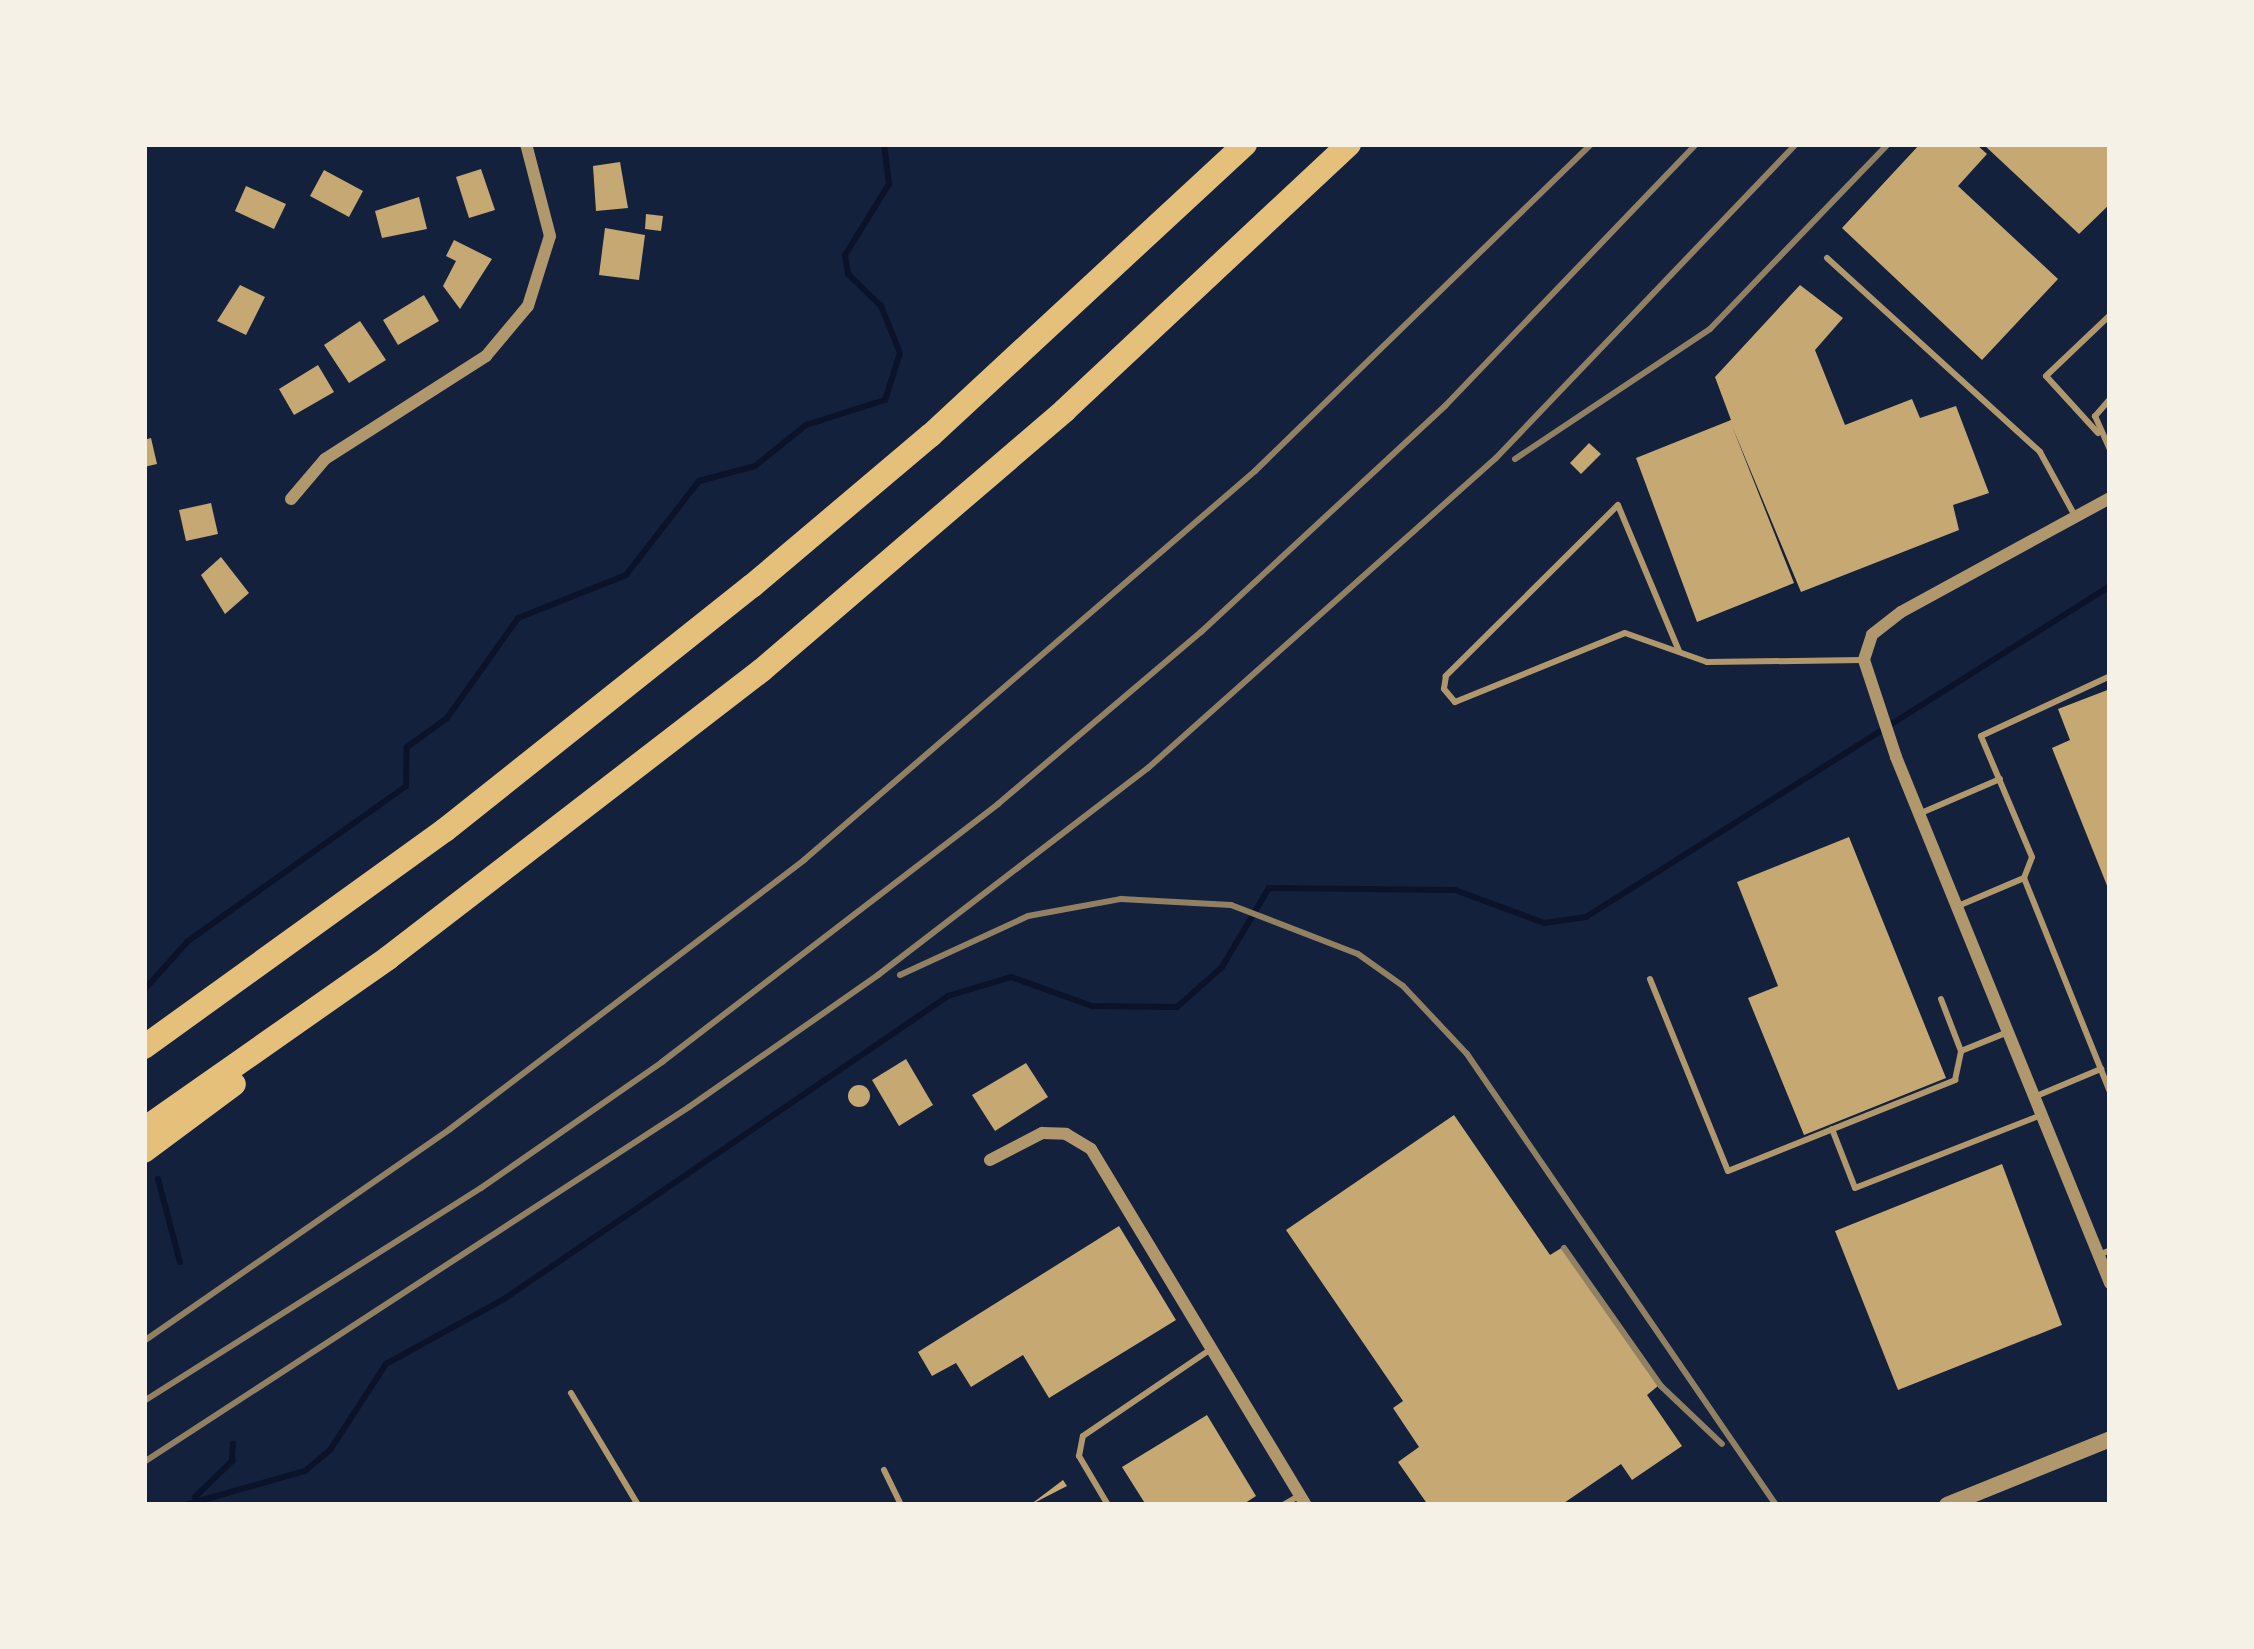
<!DOCTYPE html>
<style>
body{margin:0}
#map{position:relative;width:2254px;height:1649px;overflow:hidden;background:#14213d;font-family:"Titillium Web",sans-serif}
div>[style]{position:absolute}
[style*='--x']{left:calc(var(--x)*1px);top:calc(var(--y)*1px);width:calc(var(--w)*1px);rotate:calc(var(--a)*1deg)}
.stream>*{height:6px;margin:-3px;padding:0 3px;transform-origin:3px;border-radius:3px;background:#0b132b}
.building>*{inset:0;background:#c6a872}
.round{border-radius:50%}
.service>*{height:6px;margin:-3px;padding:0 3px;transform-origin:3px;border-radius:3px;background:#b1986c}
.minor>*{height:12px;margin:-6px;padding:0 6px;transform-origin:6px;border-radius:6px;background:#b1986c}
.tertiary>*{height:16px;margin:-8px;padding:0 8px;transform-origin:8px;border-radius:8px;background:#b1986c}
.motorway>*{height:24px;margin:-12px;padding:0 12px;transform-origin:12px;border-radius:12px;background:#e5c07b}
.rail>*{height:6px;margin:-3px;padding:0 3px;transform-origin:3px;border-radius:3px;background:#918062}
span{translate:-50% -50%;white-space:nowrap;text-align:center;line-height:1.15;-webkit-text-stroke:12px #f6f1e7;paint-order:stroke}
.frame{position:absolute;inset:0;border:147px solid #f6f1e7;pointer-events:none}
</style>
<div id="map">
<div class="stream">
<div style="--x:144;--y:990;--w:66;--a:-48.1"></div>
<div style="--x:188;--y:941;--w:267;--a:-35.4"></div>
<div style="--x:406;--y:786;--w:39;--a:-89"></div>
<div style="--x:407;--y:747;--w:49;--a:-35.9"></div>
<div style="--x:447;--y:718;--w:123;--a:-54.6"></div>
<div style="--x:518;--y:618;--w:116;--a:-21.7"></div>
<div style="--x:626;--y:575;--w:119;--a:-52.2"></div>
<div style="--x:699;--y:481;--w:58;--a:-15"></div>
<div style="--x:755;--y:466;--w:65;--a:-38.8"></div>
<div style="--x:806;--y:425;--w:83;--a:-17.6"></div>
<div style="--x:885;--y:400;--w:49;--a:-72.3"></div>
<div style="--x:900;--y:353;--w:51;--a:-112"></div>
<div style="--x:881;--y:306;--w:46;--a:-135.9"></div>
<div style="--x:848;--y:274;--w:19;--a:-99"></div>
<div style="--x:845;--y:255;--w:84;--a:-58.2"></div>
<div style="--x:889;--y:184;--w:40;--a:-97.1"></div>
<div style="--x:158;--y:1179;--w:86;--a:75.2"></div>
<div style="--x:195;--y:1497;--w:52;--a:-44.2"></div>
<div style="--x:232;--y:1461;--w:17;--a:-87"></div>
<div style="--x:185;--y:1505;--w:125;--a:-15.8"></div>
<div style="--x:305;--y:1471;--w:33;--a:-40"></div>
<div style="--x:330;--y:1450;--w:103;--a:-56.9"></div>
<div style="--x:386;--y:1364;--w:135;--a:-28.8"></div>
<div style="--x:504;--y:1299;--w:538;--a:-34.31"></div>
<div style="--x:948;--y:996;--w:66;--a:-16.8"></div>
<div style="--x:1011;--y:977;--w:86;--a:19.7"></div>
<div style="--x:1092;--y:1006;--w:85;--a:0.7"></div>
<div style="--x:1177;--y:1007;--w:60;--a:-41.6"></div>
<div style="--x:1222;--y:967;--w:92;--a:-59.3"></div>
<div style="--x:1269;--y:888;--w:186;--a:0.6"></div>
<div style="--x:1455;--y:890;--w:95;--a:20.3"></div>
<div style="--x:1544;--y:923;--w:42;--a:-8.1"></div>
<div style="--x:1586;--y:917;--w:620;--a:-32.28"></div>
</div>
<div class="building">
<div style="clip-path:polygon(1920px 144px,1976px 144px,1987px 154px,1958px 186px,2058px 279px,1982px 360px,1842px 228px)"></div>
<div style="clip-path:polygon(1983px 144px,2110px 144px,2110px 204px,2079px 234px)"></div>
<div style="clip-path:polygon(620px 162px,628px 208px,596px 211px,593px 166px)"></div>
<div style="clip-path:polygon(481px 169px,495px 210px,469px 218px,456px 177px)"></div>
<div style="clip-path:polygon(324px 170px,363px 191px,349px 217px,310px 196px)"></div>
<div style="clip-path:polygon(246px 186px,286px 204px,274px 229px,235px 211px)"></div>
<div style="clip-path:polygon(419px 197px,427px 229px,382px 238px,375px 211px)"></div>
<div style="clip-path:polygon(646px 214px,663px 216px,661px 231px,645px 229px)"></div>
<div style="clip-path:polygon(605px 228px,645px 235px,639px 280px,599px 275px)"></div>
<div style="clip-path:polygon(454px 240px,492px 259px,460px 309px,443px 286px,456px 261px,446px 256px)"></div>
<div style="clip-path:polygon(240px 285px,265px 297px,246px 335px,217px 321px)"></div>
<div style="clip-path:polygon(1800px 285px,1843px 318px,1815px 350px,1845px 425px,1912px 399px,1920px 418px,1956px 406px,1989px 493px,1953px 505px,1959px 530px,1801px 592px,1732px 426px,1794px 583px,1697px 622px,1636px 458px,1731px 420px,1715px 377px)"></div>
<div style="clip-path:polygon(424px 295px,439px 321px,398px 345px,383px 320px)"></div>
<div style="clip-path:polygon(360px 321px,386px 360px,349px 383px,324px 345px)"></div>
<div style="clip-path:polygon(318px 365px,334px 392px,294px 415px,279px 389px)"></div>
<div style="clip-path:polygon(151px 438px,157px 464px,144px 467px,144px 440px)"></div>
<div style="clip-path:polygon(1589px 443px,1601px 454px,1581px 474px,1570px 463px)"></div>
<div style="clip-path:polygon(211px 503px,218px 534px,186px 541px,179px 510px)"></div>
<div style="clip-path:polygon(221px 557px,249px 593px,225px 614px,201px 575px)"></div>
<div style="clip-path:polygon(2110px 689px,2110px 893px,2052px 748px,2070px 740px,2058px 709px)"></div>
<div style="clip-path:polygon(1849px 837px,1946px 1078px,1804px 1135px,1748px 998px,1778px 986px,1737px 882px)"></div>
<div style="clip-path:polygon(906px 1059px,933px 1105px,899px 1126px,872px 1080px)"></div>
<div style="clip-path:polygon(1026px 1063px,1048px 1097px,995px 1131px,972px 1095px)"></div>
<div class="round" style="left:848px;top:1085px;width:22px;height:22px"></div>
<div style="clip-path:polygon(1454px 1115px,1550px 1255px,1563px 1247px,1658px 1386px,1647px 1395px,1682px 1446px,1632px 1480px,1621px 1464px,1561px 1505px,1428px 1505px,1398px 1462px,1419px 1447px,1393px 1408px,1403px 1401px,1286px 1230px)"></div>
<div style="clip-path:polygon(2002px 1164px,2062px 1325px,1898px 1390px,1835px 1231px)"></div>
<div style="clip-path:polygon(1119px 1226px,1176px 1320px,1049px 1398px,1023px 1355px,971px 1387px,956px 1363px,932px 1376px,918px 1352px)"></div>
<div style="clip-path:polygon(1207px 1415px,1256px 1496px,1242px 1505px,1146px 1505px,1122px 1467px)"></div>
<div style="clip-path:polygon(1063px 1480px,1067px 1486px,1030px 1505px)"></div>
</div>
<div class="service">
<div style="--x:1827;--y:258;--w:288;--a:42.3"></div>
<div style="--x:2040;--y:452;--w:71;--a:61.3"></div>
<div style="--x:2110;--y:399;--w:23;--a:131"></div>
<div style="--x:2095;--y:416;--w:36;--a:66"></div>
<div style="--x:2098;--y:433;--w:77;--a:-132.4"></div>
<div style="--x:2046;--y:376;--w:88;--a:-43.6"></div>
<div style="--x:1679;--y:651;--w:158;--a:-112.7"></div>
<div style="--x:1618;--y:505;--w:243;--a:135.2"></div>
<div style="--x:1446;--y:676;--w:13;--a:99"></div>
<div style="--x:1444;--y:689;--w:17;--a:50"></div>
<div style="--x:1455;--y:702;--w:183;--a:-22.1"></div>
<div style="--x:1625;--y:633;--w:87;--a:19.5"></div>
<div style="--x:1707;--y:662;--w:154;--a:-0.7"></div>
<div style="--x:1921;--y:813;--w:86;--a:-23.3"></div>
<div style="--x:2024;--y:878;--w:22;--a:-69"></div>
<div style="--x:2032;--y:857;--w:131;--a:-112.9"></div>
<div style="--x:1981;--y:736;--w:142;--a:-24.9"></div>
<div style="--x:1958;--y:906;--w:72;--a:-23"></div>
<div style="--x:2024;--y:878;--w:231;--a:68.1"></div>
<div style="--x:1650;--y:979;--w:207;--a:67.9"></div>
<div style="--x:1728;--y:1171;--w:245;--a:-21.8"></div>
<div style="--x:1955;--y:1080;--w:30;--a:-78"></div>
<div style="--x:1961;--y:1051;--w:51;--a:-22"></div>
<div style="--x:1941;--y:999;--w:56;--a:69"></div>
<div style="--x:2034;--y:1097;--w:73;--a:-22.7"></div>
<div style="--x:1832;--y:1129;--w:63;--a:68.7"></div>
<div style="--x:1855;--y:1188;--w:198;--a:-21.4"></div>
<div style="--x:2099;--y:1255;--w:12;--a:-24"></div>
<div style="--x:571;--y:1393;--w:131;--a:59.1"></div>
<div style="--x:884;--y:1470;--w:39;--a:64"></div>
<div style="--x:1108;--y:1505;--w:57;--a:-120.6"></div>
<div style="--x:1079;--y:1456;--w:20;--a:-79"></div>
<div style="--x:1083;--y:1436;--w:155;--a:-34.2"></div>
<div style="--x:1283;--y:1505;--w:16;--a:-30"></div>
</div>
<div class="minor">
<div style="--x:2110;--y:498;--w:238;--a:151.4"></div>
<div style="--x:1901;--y:612;--w:37;--a:142"></div>
<div style="--x:1872;--y:635;--w:26;--a:108"></div>
<div style="--x:1864;--y:660;--w:102;--a:71.7"></div>
<div style="--x:1896;--y:757;--w:568;--a:67.86"></div>
<div style="--x:291;--y:499;--w:52;--a:-49.6"></div>
<div style="--x:325;--y:459;--w:191;--a:-32.6"></div>
<div style="--x:486;--y:356;--w:65;--a:-50"></div>
<div style="--x:528;--y:306;--w:73;--a:-72.6"></div>
<div style="--x:550;--y:236;--w:95;--a:-104.6"></div>
<div style="--x:990;--y:1160;--w:59;--a:-27.4"></div>
<div style="--x:1042;--y:1133;--w:24;--a:2"></div>
<div style="--x:1066;--y:1134;--w:29;--a:31"></div>
<div style="--x:1091;--y:1149;--w:416;--a:58.9"></div>
</div>
<div class="tertiary">
<div style="--x:1947;--y:1505;--w:176;--a:-22"></div>
</div>
<div class="motorway">
<div style="--x:144;--y:1047;--w:371;--a:-35.8"></div>
<div style="--x:445;--y:830;--w:392;--a:-38.5"></div>
<div style="--x:752;--y:586;--w:234;--a:-40.2"></div>
<div style="--x:931;--y:435;--w:428;--a:-42.8"></div>
<div style="--x:144;--y:1129;--w:298;--a:-35"></div>
<div style="--x:388;--y:958;--w:472;--a:-37.6"></div>
<div style="--x:762;--y:670;--w:399;--a:-40.6"></div>
<div style="--x:1065;--y:410;--w:389;--a:-43.1"></div>
<div style="--x:144;--y:1151;--w:112;--a:-36.7"></div>
</div>
<div class="rail">
<div style="--x:1515;--y:459;--w:234;--a:-33.7"></div>
<div style="--x:1710;--y:329;--w:257;--a:-46.1"></div>
<div style="--x:900;--y:975;--w:141;--a:-24.7"></div>
<div style="--x:1028;--y:916;--w:95;--a:-10.4"></div>
<div style="--x:1121;--y:899;--w:110;--a:3.1"></div>
<div style="--x:1231;--y:905;--w:136;--a:21.1"></div>
<div style="--x:1358;--y:954;--w:55;--a:35.4"></div>
<div style="--x:1403;--y:986;--w:93;--a:46.7"></div>
<div style="--x:1467;--y:1054;--w:547;--a:55.58"></div>
<div style="--x:1564;--y:1248;--w:169;--a:54.9"></div>
<div style="--x:1661;--y:1386;--w:84;--a:43.6"></div>
<div style="--x:144;--y:1341;--w:372;--a:-34.7"></div>
<div style="--x:450;--y:1129;--w:445;--a:-37.2"></div>
<div style="--x:804;--y:860;--w:596;--a:-40.78"></div>
<div style="--x:1255;--y:471;--w:469;--a:-44.2"></div>
<div style="--x:144;--y:1401;--w:399;--a:-32.3"></div>
<div style="--x:481;--y:1188;--w:221;--a:-34.8"></div>
<div style="--x:662;--y:1062;--w:424;--a:-37.5"></div>
<div style="--x:998;--y:804;--w:266;--a:-40.3"></div>
<div style="--x:1201;--y:632;--w:333;--a:-42.8"></div>
<div style="--x:1445;--y:406;--w:363;--a:-46.2"></div>
<div style="--x:144;--y:1462;--w:650;--a:-33.08"></div>
<div style="--x:689;--y:1107;--w:231;--a:-34.9"></div>
<div style="--x:878;--y:975;--w:340;--a:-37.5"></div>
<div style="--x:1148;--y:768;--w:466;--a:-41.7"></div>
<div style="--x:1496;--y:458;--w:434;--a:-46.3"></div>
</div>
<div class="frame"></div>
</div>
